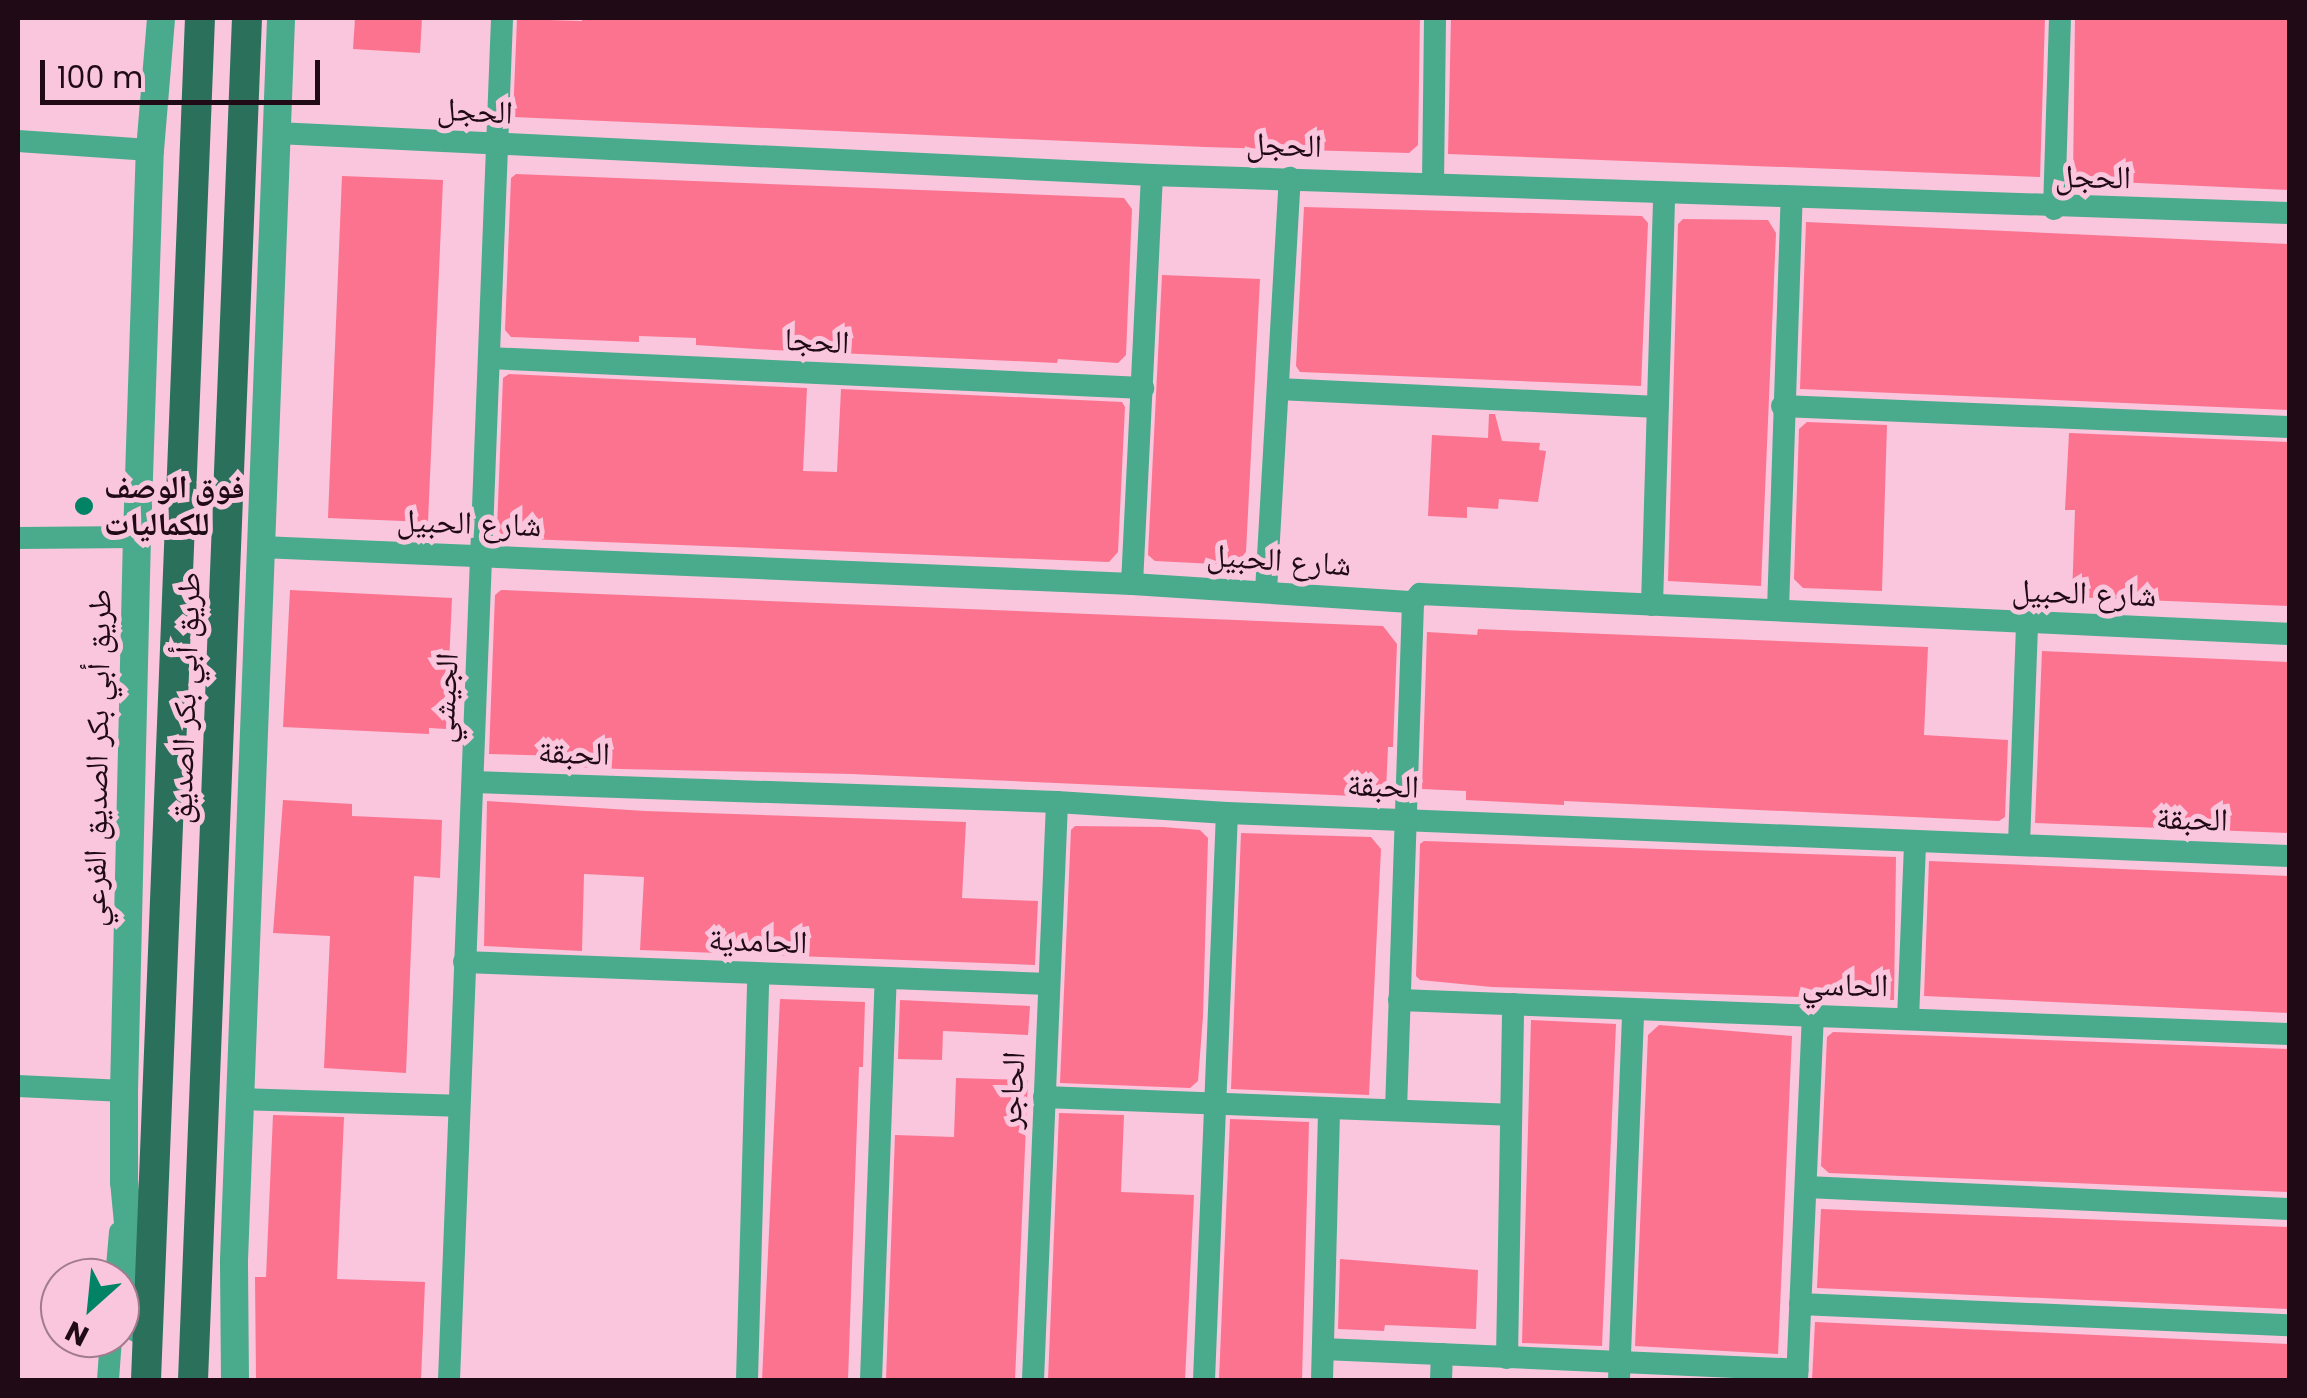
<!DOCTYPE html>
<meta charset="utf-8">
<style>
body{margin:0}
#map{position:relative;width:2307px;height:1398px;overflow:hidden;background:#f9c6dd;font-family:Poppins,"Noto Naskh Arabic",sans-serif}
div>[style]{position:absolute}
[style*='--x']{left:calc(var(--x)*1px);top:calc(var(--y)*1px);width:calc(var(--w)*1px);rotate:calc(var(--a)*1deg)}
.building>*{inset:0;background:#fc738f}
.minor>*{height:22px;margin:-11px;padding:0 11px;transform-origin:11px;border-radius:11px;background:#4aab8c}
.tertiary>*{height:28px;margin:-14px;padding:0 14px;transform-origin:14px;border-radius:14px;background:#4aab8c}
.primary>*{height:30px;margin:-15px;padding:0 15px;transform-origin:15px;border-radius:15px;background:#2b705a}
.dots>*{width:28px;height:28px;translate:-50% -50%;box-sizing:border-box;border:5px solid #f9c6dd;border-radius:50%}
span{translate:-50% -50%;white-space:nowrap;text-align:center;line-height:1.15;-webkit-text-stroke:10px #f9c6dd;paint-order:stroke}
.street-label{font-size:32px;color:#1f0a15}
.poi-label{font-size:32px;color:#1f0a15;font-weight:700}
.left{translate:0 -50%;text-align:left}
.frame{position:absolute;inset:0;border:20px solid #1f0a15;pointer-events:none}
.north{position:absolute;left:40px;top:1258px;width:100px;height:100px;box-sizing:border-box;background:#f9c6dd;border:2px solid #a27b8d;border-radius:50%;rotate:207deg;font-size:28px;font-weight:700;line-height:40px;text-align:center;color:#1f0a15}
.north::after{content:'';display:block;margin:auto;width:35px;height:45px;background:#028365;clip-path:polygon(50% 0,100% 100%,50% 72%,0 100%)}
.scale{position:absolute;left:40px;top:60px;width:280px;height:45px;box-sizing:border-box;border:5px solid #1f0a15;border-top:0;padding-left:12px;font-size:30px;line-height:35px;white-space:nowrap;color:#1f0a15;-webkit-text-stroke:8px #f9c6dd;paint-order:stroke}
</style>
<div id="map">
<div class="building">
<div style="clip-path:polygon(355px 18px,422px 18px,420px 53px,353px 49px)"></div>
<div style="clip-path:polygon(582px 18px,1420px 18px,1418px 145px,1409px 153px,1205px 147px,513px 117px,517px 19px,582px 21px)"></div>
<div style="clip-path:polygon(1451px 18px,2045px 18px,2040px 177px,1448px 154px)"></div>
<div style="clip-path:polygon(2075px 18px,2290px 19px,2290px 190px,2073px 180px)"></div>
<div style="clip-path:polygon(516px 174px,1124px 198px,1132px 209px,1126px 355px,1118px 363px,1058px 359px,1057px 363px,773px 350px,696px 345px,696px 338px,639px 336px,639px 342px,511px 337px,505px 330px,511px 178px)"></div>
<div style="clip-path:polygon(342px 176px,443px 180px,428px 522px,328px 518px)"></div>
<div style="clip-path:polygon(1304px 207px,1642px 216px,1648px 223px,1641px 386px,1300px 372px,1296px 366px)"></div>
<div style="clip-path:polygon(1683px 219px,1768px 220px,1776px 233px,1761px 586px,1668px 581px,1678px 224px)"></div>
<div style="clip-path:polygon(1806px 222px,2290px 244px,2290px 410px,1800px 389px)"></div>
<div style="clip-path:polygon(1162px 275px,1260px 279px,1246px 552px,1235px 565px,1155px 561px,1148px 555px)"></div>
<div style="clip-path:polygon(509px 374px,807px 388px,803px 471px,837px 472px,841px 389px,1122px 402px,1125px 407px,1118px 552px,1109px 562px,504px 538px,497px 528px,503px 378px)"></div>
<div style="clip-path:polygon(1489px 414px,1495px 414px,1502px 441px,1540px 443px,1539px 450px,1546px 451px,1538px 502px,1499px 499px,1498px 509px,1467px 507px,1467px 518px,1428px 516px,1432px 435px,1488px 438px)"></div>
<div style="clip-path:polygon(1807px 422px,1887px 425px,1882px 591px,1803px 588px,1794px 579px,1799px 429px)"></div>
<div style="clip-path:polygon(2069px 433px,2290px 442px,2290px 606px,2072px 597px,2075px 510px,2065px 510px)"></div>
<div style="clip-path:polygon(290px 590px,452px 598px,446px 729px,429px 728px,429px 734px,283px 727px)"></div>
<div style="clip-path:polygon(501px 590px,1383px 626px,1397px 644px,1393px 747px,1388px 747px,1386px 791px,1377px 797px,851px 774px,621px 769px,557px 766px,558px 756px,489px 754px,495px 595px)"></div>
<div style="clip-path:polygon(1478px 629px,1928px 647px,1924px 735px,2008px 740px,2005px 817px,1999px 821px,1564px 801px,1564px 805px,1466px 800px,1466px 791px,1422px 789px,1427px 632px,1477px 635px)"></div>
<div style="clip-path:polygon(2042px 651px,2290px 662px,2290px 833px,2035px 823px)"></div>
<div style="clip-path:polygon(283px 800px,352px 804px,352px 816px,442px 820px,440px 878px,414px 876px,406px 1073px,324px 1068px,330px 936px,273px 933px)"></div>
<div style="clip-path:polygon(487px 801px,645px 811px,966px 822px,962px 898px,1038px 901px,1035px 965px,640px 950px,644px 877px,584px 874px,582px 951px,484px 946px)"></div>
<div style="clip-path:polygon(1075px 826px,1163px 827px,1200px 830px,1208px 838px,1203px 1016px,1198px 1081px,1190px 1088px,1060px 1083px,1071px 830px)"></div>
<div style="clip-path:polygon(1241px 833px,1371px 837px,1381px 849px,1369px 1095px,1231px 1089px)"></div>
<div style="clip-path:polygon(1424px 841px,1896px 857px,1894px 1000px,1492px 987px,1420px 980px,1416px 976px,1420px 844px)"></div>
<div style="clip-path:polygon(1929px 861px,2290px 876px,2290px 1013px,1924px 996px)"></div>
<div style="clip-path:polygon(780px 999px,865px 1002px,863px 1067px,859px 1067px,848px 1380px,762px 1380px)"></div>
<div style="clip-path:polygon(900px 1000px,1030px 1006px,1028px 1035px,943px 1031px,942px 1060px,898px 1059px)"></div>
<div style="clip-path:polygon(1531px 1020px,1616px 1024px,1602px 1346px,1522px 1343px)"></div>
<div style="clip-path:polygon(1659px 1025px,1792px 1036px,1778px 1354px,1635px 1346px,1648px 1035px)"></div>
<div style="clip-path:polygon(1833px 1032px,2290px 1049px,2290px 1192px,1829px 1173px,1821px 1166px,1827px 1037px)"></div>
<div style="clip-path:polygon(956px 1078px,1028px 1080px,1015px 1380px,886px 1380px,895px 1135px,954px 1137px)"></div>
<div style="clip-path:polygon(1059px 1113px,1124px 1115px,1121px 1192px,1194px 1195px,1185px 1380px,1048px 1380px)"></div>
<div style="clip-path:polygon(273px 1115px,344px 1117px,337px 1279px,425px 1282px,421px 1380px,256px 1380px,255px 1277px,266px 1277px)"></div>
<div style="clip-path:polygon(1230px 1119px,1309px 1122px,1302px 1380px,1219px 1380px)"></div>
<div style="clip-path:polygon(1821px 1209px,2290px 1227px,2290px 1309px,1817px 1288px)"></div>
<div style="clip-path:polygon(1340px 1259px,1478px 1270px,1476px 1329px,1385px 1325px,1384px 1331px,1338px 1329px)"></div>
<div style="clip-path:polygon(1815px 1322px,2290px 1344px,2290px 1380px,1812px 1380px)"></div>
</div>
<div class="minor">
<div style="--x:277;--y:133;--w:876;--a:2.75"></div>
<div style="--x:1152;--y:175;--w:1139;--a:1.91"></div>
<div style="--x:18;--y:141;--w:132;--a:3.9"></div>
<div style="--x:1433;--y:183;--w:165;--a:-89.3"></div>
<div style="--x:2054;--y:209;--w:191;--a:-88.2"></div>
<div style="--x:489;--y:358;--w:655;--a:2.63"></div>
<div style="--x:1278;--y:389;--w:380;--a:2.7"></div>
<div style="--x:1782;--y:406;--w:508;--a:2.37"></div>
<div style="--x:18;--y:538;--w:119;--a:-0.5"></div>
<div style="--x:261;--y:547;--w:872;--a:2.43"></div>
<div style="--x:1132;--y:584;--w:282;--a:3.7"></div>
<div style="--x:1413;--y:602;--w:11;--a:-49"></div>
<div style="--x:1420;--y:594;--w:871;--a:2.63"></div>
<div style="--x:1132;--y:584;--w:409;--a:-87.2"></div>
<div style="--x:1266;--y:591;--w:414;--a:-86.7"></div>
<div style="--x:1652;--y:605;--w:412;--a:-88.3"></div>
<div style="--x:1778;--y:610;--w:413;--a:-88.1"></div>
<div style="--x:474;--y:782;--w:583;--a:1.96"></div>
<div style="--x:1057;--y:802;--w:170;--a:3.7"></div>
<div style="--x:1227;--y:813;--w:1064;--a:2.32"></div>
<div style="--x:2019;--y:844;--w:221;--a:-87.9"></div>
<div style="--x:464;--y:962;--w:585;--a:2.15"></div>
<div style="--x:1399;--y:1000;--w:892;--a:2.19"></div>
<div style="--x:1908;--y:1019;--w:177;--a:-87.7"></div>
<div style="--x:18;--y:1086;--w:106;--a:2.7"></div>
<div style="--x:1044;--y:1097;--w:465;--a:2.2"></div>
<div style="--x:239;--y:1099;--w:217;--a:1.8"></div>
<div style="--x:1396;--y:1110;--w:508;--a:-88.08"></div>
<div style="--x:1806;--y:1187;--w:484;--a:2.6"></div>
<div style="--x:116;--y:1278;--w:46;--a:-85"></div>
<div style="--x:1800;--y:1304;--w:490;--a:2.5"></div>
<div style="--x:1323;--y:1349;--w:475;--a:2.5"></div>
<div style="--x:1507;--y:1358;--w:354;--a:-89"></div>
<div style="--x:108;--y:1380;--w:42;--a:-85.9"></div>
<div style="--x:449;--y:1380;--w:1363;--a:-87.77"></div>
<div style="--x:747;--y:1380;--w:406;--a:-88.4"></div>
<div style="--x:871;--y:1380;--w:401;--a:-87.9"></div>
<div style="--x:1033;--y:1380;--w:578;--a:-87.62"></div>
<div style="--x:1204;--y:1380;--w:567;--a:-87.68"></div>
<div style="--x:1322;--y:1380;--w:271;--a:-88.5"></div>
<div style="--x:1441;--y:1380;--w:26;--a:-88"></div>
<div style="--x:1619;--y:1380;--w:369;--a:-87.8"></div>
<div style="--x:1797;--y:1380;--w:362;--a:-87.5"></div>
</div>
<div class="tertiary">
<div style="--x:138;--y:1329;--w:148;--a:-95.4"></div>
<div style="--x:124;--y:1182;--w:91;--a:-90"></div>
<div style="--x:124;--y:1091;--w:554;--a:-88.66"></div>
<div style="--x:137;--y:537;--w:387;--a:-88.1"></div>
<div style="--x:150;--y:150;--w:132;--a:-85.2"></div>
<div style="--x:235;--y:1380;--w:120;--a:-90.5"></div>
<div style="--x:234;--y:1260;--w:1243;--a:-87.83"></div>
</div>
<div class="primary">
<div style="--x:146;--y:1380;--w:1363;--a:-87.73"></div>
<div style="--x:193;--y:1380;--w:1363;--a:-87.73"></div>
</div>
<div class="dots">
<div style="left:84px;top:506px;background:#028365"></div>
</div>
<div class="street-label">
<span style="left:475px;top:111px;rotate:3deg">الحجل</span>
<span style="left:1284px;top:145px;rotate:2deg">الحجل</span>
<span style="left:2093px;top:177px;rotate:1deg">الحجل</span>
<span style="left:817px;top:341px;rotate:3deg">الحجا</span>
<span style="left:469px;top:523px;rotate:2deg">شارع الحبيل</span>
<span style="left:1279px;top:560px;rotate:4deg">شارع الحبيل</span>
<span style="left:2084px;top:593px;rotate:2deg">شارع الحبيل</span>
<span style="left:185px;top:698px;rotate:-88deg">طريق أبي بكر الصديق</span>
<span style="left:445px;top:698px;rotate:-87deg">الجيشي</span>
<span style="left:574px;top:753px;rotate:2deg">الحبقة</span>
<span style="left:97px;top:758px;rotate:-89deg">طريق أبي بكر الصديق الفرعي</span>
<span style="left:1383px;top:786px;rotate:2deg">الحبقة</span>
<span style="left:2192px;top:819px;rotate:2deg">الحبقة</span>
<span style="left:758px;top:941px;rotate:2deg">الحامدية</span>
<span style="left:1845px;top:985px;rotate:1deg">الحاسي</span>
<span style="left:1012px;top:1090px;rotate:-87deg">الحاجر</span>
</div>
<div class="poi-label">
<span class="left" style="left:104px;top:506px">فوق الوصف<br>للكماليات</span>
</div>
<div class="frame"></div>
<div class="north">N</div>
<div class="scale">100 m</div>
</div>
